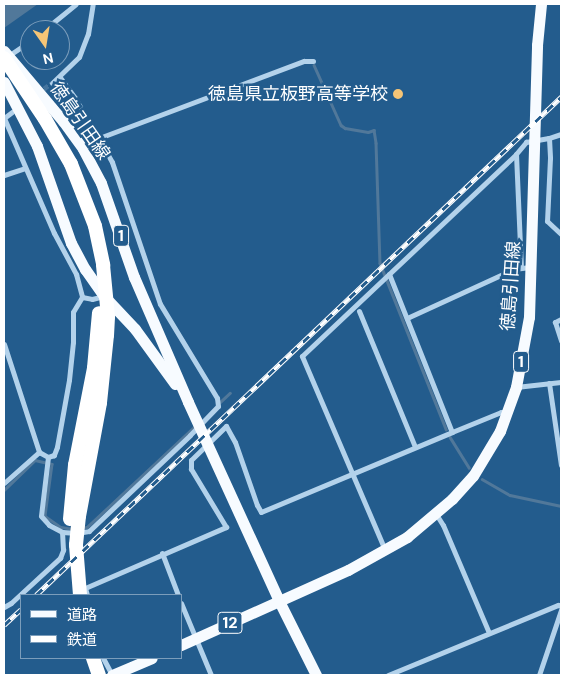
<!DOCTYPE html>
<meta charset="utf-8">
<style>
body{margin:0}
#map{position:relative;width:565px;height:679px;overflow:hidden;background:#235c8d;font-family:"DM Sans","Noto Sans JP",sans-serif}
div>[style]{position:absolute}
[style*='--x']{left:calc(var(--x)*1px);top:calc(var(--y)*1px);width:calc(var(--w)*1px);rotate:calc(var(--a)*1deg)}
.water>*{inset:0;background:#51789a}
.stream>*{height:2.5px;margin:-1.25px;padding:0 1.25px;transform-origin:1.25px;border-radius:1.25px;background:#51789a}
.minor-tunnel>*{height:5px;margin-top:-2.5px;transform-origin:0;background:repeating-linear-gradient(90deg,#44749e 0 5px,transparent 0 7.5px)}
.minor>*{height:5px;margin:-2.5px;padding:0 2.5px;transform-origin:2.5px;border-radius:2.5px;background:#b3d2eb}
.primary>*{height:11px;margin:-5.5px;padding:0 5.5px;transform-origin:5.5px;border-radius:5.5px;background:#f7fbff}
.motorway>*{height:14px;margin:-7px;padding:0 7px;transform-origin:7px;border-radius:7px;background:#fff}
.rail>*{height:4.5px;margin-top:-2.25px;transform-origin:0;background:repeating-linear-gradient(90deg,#235c8d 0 8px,#fff 0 16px);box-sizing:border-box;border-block:1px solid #fff}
.dots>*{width:14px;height:14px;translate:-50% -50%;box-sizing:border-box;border:2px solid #235c8d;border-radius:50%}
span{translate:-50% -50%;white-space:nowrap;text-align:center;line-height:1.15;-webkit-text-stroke:5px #235c8d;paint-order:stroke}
.shield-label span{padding:1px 4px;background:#235c8d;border:1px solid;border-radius:4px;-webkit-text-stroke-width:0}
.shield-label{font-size:16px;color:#fff;font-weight:700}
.poi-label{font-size:18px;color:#fff}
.right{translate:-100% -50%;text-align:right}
.street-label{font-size:18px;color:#fff}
.frame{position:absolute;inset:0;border:5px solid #fff;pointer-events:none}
.legend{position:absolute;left:20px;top:594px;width:162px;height:65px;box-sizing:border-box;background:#235c8d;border:1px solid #7b9dbb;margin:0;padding:6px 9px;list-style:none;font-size:15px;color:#fff}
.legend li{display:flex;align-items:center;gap:10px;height:25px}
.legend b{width:25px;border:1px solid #7b9dbb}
.north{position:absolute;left:20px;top:20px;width:50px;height:50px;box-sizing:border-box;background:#235c8d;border:1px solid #7b9dbb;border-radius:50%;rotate:167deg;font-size:14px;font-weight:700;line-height:20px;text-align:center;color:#fff}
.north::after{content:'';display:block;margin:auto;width:18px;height:22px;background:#f6c576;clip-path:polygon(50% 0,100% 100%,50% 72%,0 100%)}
</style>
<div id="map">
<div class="water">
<div style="clip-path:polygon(4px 4px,38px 4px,4px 28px)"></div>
</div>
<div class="stream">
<div style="--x:314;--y:65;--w:66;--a:65.8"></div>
<div style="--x:341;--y:125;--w:5;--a:37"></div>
<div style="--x:345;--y:128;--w:23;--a:10"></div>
<div style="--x:368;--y:132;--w:6;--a:-18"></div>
<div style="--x:374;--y:130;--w:13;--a:81"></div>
<div style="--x:376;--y:143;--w:120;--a:88.1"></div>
<div style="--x:380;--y:263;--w:179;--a:68.3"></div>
<div style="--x:218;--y:404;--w:16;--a:-43"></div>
<div style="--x:450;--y:437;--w:36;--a:58"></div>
<div style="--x:482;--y:479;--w:32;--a:30"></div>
<div style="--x:510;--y:495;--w:52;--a:12.2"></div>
<div style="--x:4;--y:490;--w:43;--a:-44.1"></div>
<div style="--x:35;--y:460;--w:17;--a:13"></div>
<div style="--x:52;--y:464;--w:52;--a:97.7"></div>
<div style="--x:45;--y:516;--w:19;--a:35"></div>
<div style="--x:61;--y:527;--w:13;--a:9"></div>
<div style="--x:82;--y:528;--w:5;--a:-11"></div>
<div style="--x:87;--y:527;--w:149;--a:-43.1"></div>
</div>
<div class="minor-tunnel">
<div style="--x:38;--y:93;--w:17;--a:-36"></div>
</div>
<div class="minor">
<div style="--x:44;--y:30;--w:41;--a:-39.1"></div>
<div style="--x:8;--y:56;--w:27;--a:-34"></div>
<div style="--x:52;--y:83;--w:37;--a:-44"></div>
<div style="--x:79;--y:57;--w:25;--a:-69"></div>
<div style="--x:88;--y:34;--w:30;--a:-81"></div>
<div style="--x:4;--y:118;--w:125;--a:66.5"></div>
<div style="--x:54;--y:233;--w:47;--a:61.8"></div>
<div style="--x:76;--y:274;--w:24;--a:75"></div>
<div style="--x:82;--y:297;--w:17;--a:121"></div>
<div style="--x:73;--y:312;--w:30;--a:90"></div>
<div style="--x:73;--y:342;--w:38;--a:96"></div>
<div style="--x:69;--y:380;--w:68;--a:100.2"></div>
<div style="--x:57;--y:447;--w:9;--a:111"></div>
<div style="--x:54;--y:455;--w:6;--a:162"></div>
<div style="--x:48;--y:457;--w:59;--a:96.8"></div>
<div style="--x:41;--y:516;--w:12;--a:48"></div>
<div style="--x:49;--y:525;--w:15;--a:28"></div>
<div style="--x:62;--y:532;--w:15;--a:4"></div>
<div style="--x:77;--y:533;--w:12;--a:-9"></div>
<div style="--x:89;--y:531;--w:139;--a:-43.5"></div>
<div style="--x:190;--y:435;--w:40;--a:-46"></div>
<div style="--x:218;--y:406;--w:8;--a:-97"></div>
<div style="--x:217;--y:398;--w:110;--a:-121.2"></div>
<div style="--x:160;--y:304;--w:150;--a:-108.7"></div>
<div style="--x:112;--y:162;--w:74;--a:-120"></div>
<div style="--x:75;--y:98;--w:26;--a:-126"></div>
<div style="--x:4;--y:118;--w:10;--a:-37"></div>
<div style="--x:561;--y:134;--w:13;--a:162"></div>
<div style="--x:549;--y:138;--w:20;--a:87"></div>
<div style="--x:550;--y:158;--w:63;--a:92.7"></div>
<div style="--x:547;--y:221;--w:19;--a:43"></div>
<div style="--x:99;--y:138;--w:219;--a:-20.6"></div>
<div style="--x:304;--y:61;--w:9;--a:0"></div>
<div style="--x:516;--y:154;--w:114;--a:87.5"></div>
<div style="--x:4;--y:175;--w:22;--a:-18"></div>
<div style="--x:389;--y:274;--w:170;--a:68.3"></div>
<div style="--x:82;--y:297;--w:10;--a:11"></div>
<div style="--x:92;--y:299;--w:12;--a:-14"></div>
<div style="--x:359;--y:311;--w:147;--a:67.6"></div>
<div style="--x:407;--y:318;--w:118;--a:-24.6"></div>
<div style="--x:514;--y:269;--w:16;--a:-7"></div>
<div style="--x:561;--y:319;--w:7;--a:153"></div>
<div style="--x:555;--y:322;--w:20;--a:72"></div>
<div style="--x:4;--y:344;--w:114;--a:72"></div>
<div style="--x:39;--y:452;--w:10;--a:29"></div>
<div style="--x:549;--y:383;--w:83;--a:81.7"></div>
<div style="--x:516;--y:387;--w:45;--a:-6.3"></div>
<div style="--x:4;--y:483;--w:47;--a:-41.5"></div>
<div style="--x:436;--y:514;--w:13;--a:58"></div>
<div style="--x:443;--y:525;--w:117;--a:66.9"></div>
<div style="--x:385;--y:550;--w:211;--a:-113.2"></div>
<div style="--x:302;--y:356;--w:294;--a:-43.3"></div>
<div style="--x:516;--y:154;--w:16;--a:-50"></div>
<div style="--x:526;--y:142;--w:23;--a:-10"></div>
<div style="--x:162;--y:553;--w:45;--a:69.1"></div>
<div style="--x:87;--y:595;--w:7;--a:-106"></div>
<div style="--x:85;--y:588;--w:154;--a:-23.4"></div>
<div style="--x:226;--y:527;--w:68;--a:-121.1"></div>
<div style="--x:191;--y:469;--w:9;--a:-90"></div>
<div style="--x:191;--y:460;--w:49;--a:-44.2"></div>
<div style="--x:226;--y:426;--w:18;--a:61"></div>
<div style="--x:235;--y:442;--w:67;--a:70.8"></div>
<div style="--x:257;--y:505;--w:8;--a:60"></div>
<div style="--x:261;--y:512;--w:207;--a:-22.7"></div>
<div style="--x:452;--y:432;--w:53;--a:-22.2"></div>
<div style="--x:501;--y:412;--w:6;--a:0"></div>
<div style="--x:181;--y:603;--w:78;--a:67.4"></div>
<div style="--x:4;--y:607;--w:8;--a:-30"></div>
<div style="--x:11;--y:603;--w:67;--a:-42.6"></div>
<div style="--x:60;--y:558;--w:9;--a:-69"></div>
<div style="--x:63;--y:550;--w:18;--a:-93"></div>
<div style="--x:103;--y:658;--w:19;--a:62"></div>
<div style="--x:388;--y:675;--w:184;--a:-22.4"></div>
<div style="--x:558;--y:605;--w:3;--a:18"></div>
<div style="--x:539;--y:675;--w:69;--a:-71.3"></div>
</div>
<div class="primary">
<div style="--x:4;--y:51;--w:92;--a:49.9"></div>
<div style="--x:63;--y:121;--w:34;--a:54"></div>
<div style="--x:83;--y:149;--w:38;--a:62"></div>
<div style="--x:101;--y:183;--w:100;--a:70.7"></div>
<div style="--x:134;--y:277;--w:136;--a:66.6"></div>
<div style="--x:188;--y:402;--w:219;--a:65.4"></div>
<div style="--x:279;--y:601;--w:83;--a:63.4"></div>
<div style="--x:4;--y:82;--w:72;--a:62.7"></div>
<div style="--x:37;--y:146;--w:103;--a:70.7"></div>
<div style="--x:71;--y:243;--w:30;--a:62"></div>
<div style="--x:85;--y:269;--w:33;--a:55"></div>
<div style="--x:104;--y:296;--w:45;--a:46.8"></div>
<div style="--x:135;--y:329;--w:68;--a:54"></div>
<div style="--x:181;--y:645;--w:183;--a:-24.2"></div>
<div style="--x:348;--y:570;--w:68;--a:-29.2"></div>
<div style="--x:407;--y:537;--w:59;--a:-40.2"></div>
<div style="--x:452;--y:499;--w:31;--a:-48"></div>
<div style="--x:473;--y:476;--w:52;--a:-59"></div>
<div style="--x:500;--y:431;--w:47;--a:-70"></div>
<div style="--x:516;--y:387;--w:71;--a:-79.5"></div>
<div style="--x:529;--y:317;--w:272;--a:-88.3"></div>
<div style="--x:537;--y:45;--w:41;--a:-84.4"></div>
<div style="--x:112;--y:675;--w:43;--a:-23"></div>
</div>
<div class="motorway">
<div style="--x:4;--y:58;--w:73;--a:56.1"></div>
<div style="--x:45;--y:119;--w:52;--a:60"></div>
<div style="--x:71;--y:164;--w:66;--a:68.8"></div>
<div style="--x:95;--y:226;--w:40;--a:78"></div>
<div style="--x:103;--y:265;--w:52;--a:84.5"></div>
<div style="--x:108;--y:317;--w:18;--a:93"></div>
<div style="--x:107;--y:335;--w:68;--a:95.9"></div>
<div style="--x:100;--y:403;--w:115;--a:100.5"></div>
<div style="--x:79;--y:516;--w:29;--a:96"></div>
<div style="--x:76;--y:545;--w:50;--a:85.4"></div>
<div style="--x:70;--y:519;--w:54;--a:-84.7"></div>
<div style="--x:75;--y:465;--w:99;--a:-78.9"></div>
<div style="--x:94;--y:368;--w:55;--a:-84.8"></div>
<div style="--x:93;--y:658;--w:18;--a:71"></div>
</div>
<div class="rail">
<div style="--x:36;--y:595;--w:724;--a:-43.49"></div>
<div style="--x:4;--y:625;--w:23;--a:-43"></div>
</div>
<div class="dots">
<div style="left:398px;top:94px;background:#f6c576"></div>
</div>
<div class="shield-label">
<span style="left:121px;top:236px">1</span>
<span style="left:521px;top:362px">1</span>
<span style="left:230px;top:623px">12</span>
</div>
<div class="poi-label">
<span class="right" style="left:388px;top:94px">徳島県立板野高等学校</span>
</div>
<div class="street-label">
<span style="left:80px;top:121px;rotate:55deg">徳島引田線</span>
<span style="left:511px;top:286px;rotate:-86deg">徳島引田線</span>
</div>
<div class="frame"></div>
<ul class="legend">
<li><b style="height:6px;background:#f7fbff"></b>道路</li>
<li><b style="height:6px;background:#fff"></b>鉄道</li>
</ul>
<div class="north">N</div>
</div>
